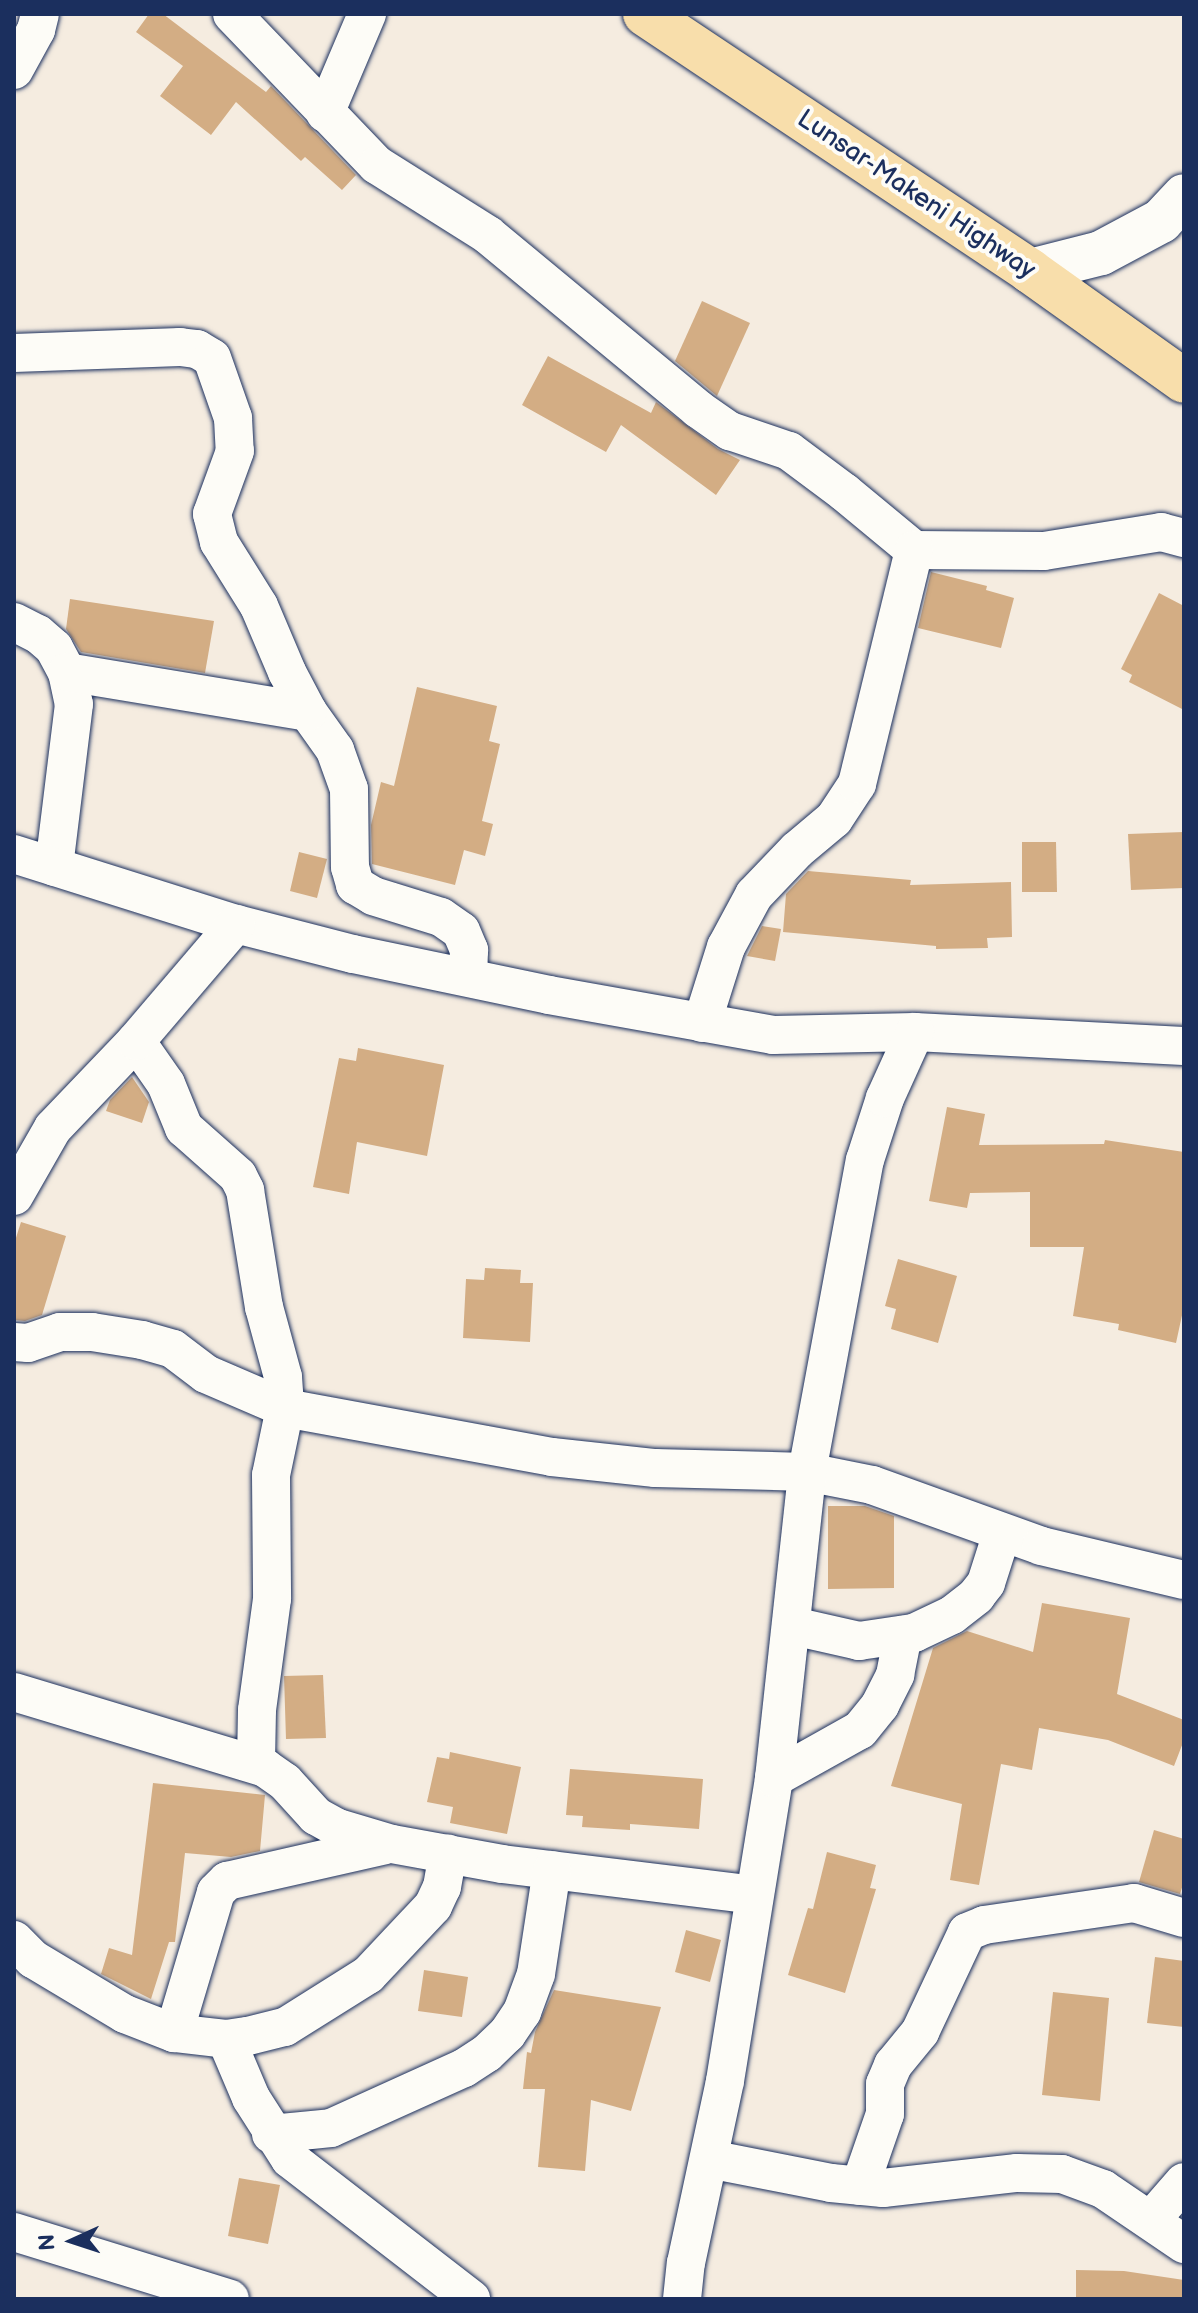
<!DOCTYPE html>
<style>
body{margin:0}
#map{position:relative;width:1198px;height:2313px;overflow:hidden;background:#f5ece0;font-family:"Balsamiq Sans",sans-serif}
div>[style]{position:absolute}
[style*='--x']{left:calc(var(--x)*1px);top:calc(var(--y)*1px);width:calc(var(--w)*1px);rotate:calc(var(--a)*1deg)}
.building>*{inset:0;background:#d3ad84}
.roads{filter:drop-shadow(0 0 2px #1b2f5e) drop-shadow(0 0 2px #1b2f5e)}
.street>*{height:38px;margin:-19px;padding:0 19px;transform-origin:19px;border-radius:19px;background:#fdfcf7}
.secondary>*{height:44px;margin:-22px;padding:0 22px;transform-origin:22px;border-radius:22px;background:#fdfcf7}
.primary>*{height:44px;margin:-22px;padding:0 22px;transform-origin:22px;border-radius:22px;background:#f8deab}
span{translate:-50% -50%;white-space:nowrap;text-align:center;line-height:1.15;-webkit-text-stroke:8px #fdfcf7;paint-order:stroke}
.street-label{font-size:26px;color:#1b2f5e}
.frame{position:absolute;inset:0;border:16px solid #1b2f5e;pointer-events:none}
.north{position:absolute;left:32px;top:2201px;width:80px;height:80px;-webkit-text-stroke:6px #fdfcf7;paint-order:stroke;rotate:267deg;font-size:22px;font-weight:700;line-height:32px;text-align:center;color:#1b2f5e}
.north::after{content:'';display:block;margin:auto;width:28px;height:36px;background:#1b2f5e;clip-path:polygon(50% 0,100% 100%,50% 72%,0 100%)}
</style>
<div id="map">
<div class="building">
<div style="clip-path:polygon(149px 14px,163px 14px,266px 92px,271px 86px,356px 175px,342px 190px,305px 157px,301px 161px,236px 102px,211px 135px,160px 96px,183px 66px,136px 32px)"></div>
<div style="clip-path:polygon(702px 301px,750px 323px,717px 396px,675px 361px)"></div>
<div style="clip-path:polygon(548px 356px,651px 413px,656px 402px,718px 449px,740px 460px,716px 495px,621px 425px,606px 452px,522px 405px)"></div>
<div style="clip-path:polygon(931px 572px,987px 586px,986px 590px,1014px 598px,1001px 648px,918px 628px)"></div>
<div style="clip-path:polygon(1159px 593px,1184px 606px,1184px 710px,1129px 682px,1132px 675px,1121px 669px)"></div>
<div style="clip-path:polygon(70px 599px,214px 621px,205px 673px,81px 652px,66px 629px)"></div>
<div style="clip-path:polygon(417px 687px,497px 706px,489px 741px,500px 744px,482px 821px,493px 824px,485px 856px,464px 850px,455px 885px,372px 864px,371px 825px,381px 782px,394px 786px)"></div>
<div style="clip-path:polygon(1184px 832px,1184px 888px,1131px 890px,1128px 834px)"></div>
<div style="clip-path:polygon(1022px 842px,1056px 842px,1057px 892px,1022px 892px)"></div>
<div style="clip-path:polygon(299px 852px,327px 859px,317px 898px,290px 891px)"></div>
<div style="clip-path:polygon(808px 871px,911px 880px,910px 885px,1011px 882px,1012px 937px,987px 938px,988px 948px,936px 949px,936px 946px,783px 932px,786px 894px)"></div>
<div style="clip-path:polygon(762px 926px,781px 929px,775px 961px,747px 956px)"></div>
<div style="clip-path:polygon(358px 1048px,444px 1065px,427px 1156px,357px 1142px,349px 1194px,313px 1187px,339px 1058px,356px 1061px)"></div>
<div style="clip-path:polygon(132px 1077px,149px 1102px,142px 1123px,106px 1111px,110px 1100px)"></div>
<div style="clip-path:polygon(947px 1107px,985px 1114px,979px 1145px,1104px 1144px,1105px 1140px,1184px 1152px,1184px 1306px,1176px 1343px,1118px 1330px,1119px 1324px,1073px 1316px,1084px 1247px,1030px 1247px,1030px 1192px,970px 1193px,967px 1208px,929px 1201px)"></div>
<div style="clip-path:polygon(21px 1222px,66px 1236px,42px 1315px,25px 1321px,14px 1320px,14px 1244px)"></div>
<div style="clip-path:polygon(898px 1259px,957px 1276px,938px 1343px,891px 1329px,896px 1309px,885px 1306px)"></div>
<div style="clip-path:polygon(485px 1268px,521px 1270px,520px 1283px,533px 1283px,530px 1342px,463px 1338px,466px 1279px,484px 1280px)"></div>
<div style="clip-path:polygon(828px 1506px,865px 1506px,894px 1516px,894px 1588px,828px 1589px)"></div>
<div style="clip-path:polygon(1042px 1603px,1130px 1618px,1117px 1694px,1184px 1720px,1184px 1740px,1174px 1766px,1108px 1740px,1039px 1728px,1032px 1770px,1001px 1764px,979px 1885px,950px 1880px,962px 1804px,891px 1786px,933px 1648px,967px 1631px,1033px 1652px)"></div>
<div style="clip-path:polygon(323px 1675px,326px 1738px,286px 1739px,284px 1676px)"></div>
<div style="clip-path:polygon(450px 1752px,521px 1767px,507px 1834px,450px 1823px,453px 1807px,427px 1802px,437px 1757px,449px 1759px)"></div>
<div style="clip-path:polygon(570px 1769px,703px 1779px,699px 1829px,630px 1824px,630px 1830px,582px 1827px,583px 1816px,566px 1815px)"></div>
<div style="clip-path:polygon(153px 1783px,265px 1795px,260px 1851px,231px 1857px,185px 1853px,175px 1942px,169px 1942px,151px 1999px,101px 1974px,109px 1948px,132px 1955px)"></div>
<div style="clip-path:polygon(1154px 1830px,1184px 1839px,1184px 1881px,1180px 1894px,1139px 1882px)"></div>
<div style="clip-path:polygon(827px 1852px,876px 1865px,870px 1888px,876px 1889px,845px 1993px,788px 1975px,808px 1908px,813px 1909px)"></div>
<div style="clip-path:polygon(686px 1930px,721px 1940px,710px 1982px,675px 1972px)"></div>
<div style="clip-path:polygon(1155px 1957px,1184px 1961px,1184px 2027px,1147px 2023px)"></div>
<div style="clip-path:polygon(424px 1970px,468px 1977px,462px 2017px,418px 2011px)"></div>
<div style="clip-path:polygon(554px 1990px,661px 2007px,631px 2111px,591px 2100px,585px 2171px,538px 2167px,545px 2089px,523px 2089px,527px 2052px,531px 2053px,535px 2032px)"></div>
<div style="clip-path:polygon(1053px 1992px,1109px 1998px,1100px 2101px,1042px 2095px)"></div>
<div style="clip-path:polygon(239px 2178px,280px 2185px,268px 2244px,228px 2236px)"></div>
<div style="clip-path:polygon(1076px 2270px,1124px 2271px,1184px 2280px,1184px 2299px,1076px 2299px)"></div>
</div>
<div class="roads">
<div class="street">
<div style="--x:232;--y:14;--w:209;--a:46.2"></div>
<div style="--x:377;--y:165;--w:131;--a:32.2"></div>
<div style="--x:488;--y:235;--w:273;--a:39.6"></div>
<div style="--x:698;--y:409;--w:39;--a:35"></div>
<div style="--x:730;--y:431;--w:62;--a:18.7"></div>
<div style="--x:789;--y:451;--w:69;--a:36.7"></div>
<div style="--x:844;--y:492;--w:91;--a:39.6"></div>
<div style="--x:914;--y:550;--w:130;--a:0.4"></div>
<div style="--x:1044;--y:551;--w:119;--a:-9.2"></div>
<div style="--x:1161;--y:532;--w:24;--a:15"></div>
<div style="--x:14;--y:70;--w:46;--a:-61.2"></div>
<div style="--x:36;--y:30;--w:16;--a:-76"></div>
<div style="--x:325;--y:113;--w:108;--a:-67"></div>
<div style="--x:14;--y:353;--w:166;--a:-2.1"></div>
<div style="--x:180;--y:347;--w:17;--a:7"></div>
<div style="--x:197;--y:349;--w:17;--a:31"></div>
<div style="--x:212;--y:358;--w:64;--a:70.7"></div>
<div style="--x:233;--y:418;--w:33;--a:87"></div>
<div style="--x:235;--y:451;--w:67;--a:110.1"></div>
<div style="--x:212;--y:514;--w:29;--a:76"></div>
<div style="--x:219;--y:542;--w:75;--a:58"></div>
<div style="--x:259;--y:606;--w:72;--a:67"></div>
<div style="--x:287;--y:672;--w:45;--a:62.3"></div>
<div style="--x:308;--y:712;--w:47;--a:54.6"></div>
<div style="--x:335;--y:750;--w:41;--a:70.3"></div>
<div style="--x:349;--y:789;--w:78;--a:89.3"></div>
<div style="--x:350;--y:867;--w:19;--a:74"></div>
<div style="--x:355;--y:885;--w:21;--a:31"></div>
<div style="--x:373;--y:896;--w:71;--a:17.2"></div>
<div style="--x:441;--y:917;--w:24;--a:35"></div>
<div style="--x:461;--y:931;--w:21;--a:67"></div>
<div style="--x:469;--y:950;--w:27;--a:92"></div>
<div style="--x:14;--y:622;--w:27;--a:27"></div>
<div style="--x:38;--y:634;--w:21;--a:41"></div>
<div style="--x:54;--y:648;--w:27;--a:62"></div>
<div style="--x:67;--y:672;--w:33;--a:78"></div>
<div style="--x:74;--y:704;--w:164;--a:97"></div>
<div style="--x:67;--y:672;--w:244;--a:9.4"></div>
<div style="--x:14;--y:854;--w:233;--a:17.5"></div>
<div style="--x:236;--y:924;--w:121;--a:14.4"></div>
<div style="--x:353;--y:954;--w:200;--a:11.8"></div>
<div style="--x:549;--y:995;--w:228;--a:10.1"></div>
<div style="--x:773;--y:1035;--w:142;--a:-1.2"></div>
<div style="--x:915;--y:1032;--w:269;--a:3"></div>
<div style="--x:702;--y:1023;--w:80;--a:-72.5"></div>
<div style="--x:726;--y:947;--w:59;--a:-61.7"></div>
<div style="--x:754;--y:895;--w:62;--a:-46.3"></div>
<div style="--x:797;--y:850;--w:48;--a:-40"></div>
<div style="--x:834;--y:819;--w:42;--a:-56.7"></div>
<div style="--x:857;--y:784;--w:241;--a:-76.3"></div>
<div style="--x:136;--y:1041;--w:52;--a:55.1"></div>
<div style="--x:166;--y:1084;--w:48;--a:67.8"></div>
<div style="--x:184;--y:1128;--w:72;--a:41.6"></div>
<div style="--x:238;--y:1176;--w:16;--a:63"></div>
<div style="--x:245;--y:1190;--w:119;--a:80.8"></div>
<div style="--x:264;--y:1307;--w:73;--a:74.8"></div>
<div style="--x:283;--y:1377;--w:31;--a:86"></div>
<div style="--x:285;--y:1408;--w:68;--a:101.8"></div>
<div style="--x:271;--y:1475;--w:124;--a:89.5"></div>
<div style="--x:272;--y:1599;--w:112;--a:97.7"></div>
<div style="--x:257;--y:1710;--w:54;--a:91.1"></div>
<div style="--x:14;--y:1196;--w:78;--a:-60.2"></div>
<div style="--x:53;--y:1128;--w:120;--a:-46.3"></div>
<div style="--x:136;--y:1041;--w:154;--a:-49.5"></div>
<div style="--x:14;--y:1342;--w:14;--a:4"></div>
<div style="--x:28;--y:1343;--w:34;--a:-19"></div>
<div style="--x:60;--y:1332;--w:32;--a:0"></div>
<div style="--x:92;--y:1332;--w:51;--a:9.1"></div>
<div style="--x:142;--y:1340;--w:32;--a:16"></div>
<div style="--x:173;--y:1349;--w:41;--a:37.1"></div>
<div style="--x:206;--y:1374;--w:86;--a:23.3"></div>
<div style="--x:285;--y:1408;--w:271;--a:10.4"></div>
<div style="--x:552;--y:1457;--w:104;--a:6.1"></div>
<div style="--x:655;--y:1468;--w:152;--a:1.5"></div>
<div style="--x:807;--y:1472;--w:66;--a:11.3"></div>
<div style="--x:872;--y:1485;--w:180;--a:19.8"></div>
<div style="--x:1041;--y:1546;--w:147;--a:13.4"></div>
<div style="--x:793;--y:1626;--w:68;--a:12.8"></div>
<div style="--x:859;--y:1641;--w:56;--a:-8.3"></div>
<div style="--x:914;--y:1633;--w:42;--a:-25.3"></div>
<div style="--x:952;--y:1615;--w:31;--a:-38"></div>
<div style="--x:976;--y:1596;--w:16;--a:-52"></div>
<div style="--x:986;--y:1583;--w:52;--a:-72.3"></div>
<div style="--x:14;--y:1692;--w:262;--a:16.8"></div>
<div style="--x:265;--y:1768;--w:24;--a:35"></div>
<div style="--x:285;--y:1782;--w:46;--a:47.6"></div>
<div style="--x:316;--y:1816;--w:25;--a:29"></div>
<div style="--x:338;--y:1828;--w:56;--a:16.5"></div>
<div style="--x:392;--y:1844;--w:112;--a:10.3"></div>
<div style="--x:502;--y:1864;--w:254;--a:7"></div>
<div style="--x:774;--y:1778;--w:98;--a:-29.2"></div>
<div style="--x:860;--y:1730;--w:32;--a:-51"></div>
<div style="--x:880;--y:1705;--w:34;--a:-63"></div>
<div style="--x:895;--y:1675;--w:41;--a:-78.7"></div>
<div style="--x:14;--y:1940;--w:27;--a:45"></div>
<div style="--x:33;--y:1959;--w:107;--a:30.9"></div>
<div style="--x:125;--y:2014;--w:53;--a:21.2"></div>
<div style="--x:174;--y:2033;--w:52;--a:6.6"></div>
<div style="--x:226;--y:2039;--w:22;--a:-8"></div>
<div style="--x:248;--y:2036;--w:38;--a:-14"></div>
<div style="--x:285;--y:2027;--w:98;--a:-32.1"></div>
<div style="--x:368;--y:1975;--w:95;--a:-46.7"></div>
<div style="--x:433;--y:1906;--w:21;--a:-65"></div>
<div style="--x:442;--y:1887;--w:34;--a:-80"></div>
<div style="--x:174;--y:2033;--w:147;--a:-73.4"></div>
<div style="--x:216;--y:1892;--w:16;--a:-45"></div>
<div style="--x:227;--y:1881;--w:162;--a:-12.8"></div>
<div style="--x:226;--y:2039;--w:64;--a:67"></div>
<div style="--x:251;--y:2098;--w:72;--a:57.4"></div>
<div style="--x:290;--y:2159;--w:229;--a:37.7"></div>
<div style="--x:271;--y:2134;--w:60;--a:-5.7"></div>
<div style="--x:331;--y:2128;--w:146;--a:-24.3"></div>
<div style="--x:464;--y:2068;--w:27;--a:-33"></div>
<div style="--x:487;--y:2053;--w:28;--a:-44"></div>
<div style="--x:507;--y:2034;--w:27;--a:-56"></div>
<div style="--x:522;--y:2012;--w:40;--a:-69.8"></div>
<div style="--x:536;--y:1974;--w:105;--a:-81.3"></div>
<div style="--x:709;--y:2159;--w:124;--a:11.1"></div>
<div style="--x:831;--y:2183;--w:52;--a:5.5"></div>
<div style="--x:883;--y:2188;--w:135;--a:-6.4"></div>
<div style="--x:1017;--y:2173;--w:45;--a:1.3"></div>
<div style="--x:1062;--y:2174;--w:44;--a:20.1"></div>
<div style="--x:1103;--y:2189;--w:98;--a:34.2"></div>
<div style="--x:860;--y:2186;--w:76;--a:-70.9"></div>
<div style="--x:885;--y:2114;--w:30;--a:-90"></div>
<div style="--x:885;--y:2084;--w:21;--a:-67"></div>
<div style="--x:893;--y:2065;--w:43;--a:-50.7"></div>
<div style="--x:920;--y:2032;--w:110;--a:-64.8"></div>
<div style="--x:967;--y:1932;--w:18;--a:-22"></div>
<div style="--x:984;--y:1925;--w:152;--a:-8.3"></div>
<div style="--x:1134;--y:1903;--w:52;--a:16.7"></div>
<div style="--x:1151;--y:2220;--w:50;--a:-49"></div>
<div style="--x:14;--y:2232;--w:226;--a:17.2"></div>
<div style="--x:682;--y:2299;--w:36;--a:-84"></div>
<div style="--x:686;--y:2263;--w:186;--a:-77.9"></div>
<div style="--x:725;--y:2081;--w:307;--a:-80.8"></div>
<div style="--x:774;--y:1778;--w:308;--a:-83.8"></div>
<div style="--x:807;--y:1472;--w:317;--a:-79.5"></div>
<div style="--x:865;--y:1160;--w:65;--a:-72.1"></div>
<div style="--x:885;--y:1098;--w:72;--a:-65.6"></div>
</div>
<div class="secondary">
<div style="--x:1030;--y:271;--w:73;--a:-14.2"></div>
<div style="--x:1101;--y:253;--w:68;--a:-28.1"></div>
<div style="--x:1161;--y:221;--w:34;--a:-47"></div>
</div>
<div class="primary">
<div style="--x:645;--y:14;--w:463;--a:33.7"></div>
<div style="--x:1030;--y:271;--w:189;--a:35.5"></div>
</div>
</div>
<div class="street-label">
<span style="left:916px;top:195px;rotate:34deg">Lunsar-Makeni Highway</span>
</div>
<div class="frame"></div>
<div class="north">N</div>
</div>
